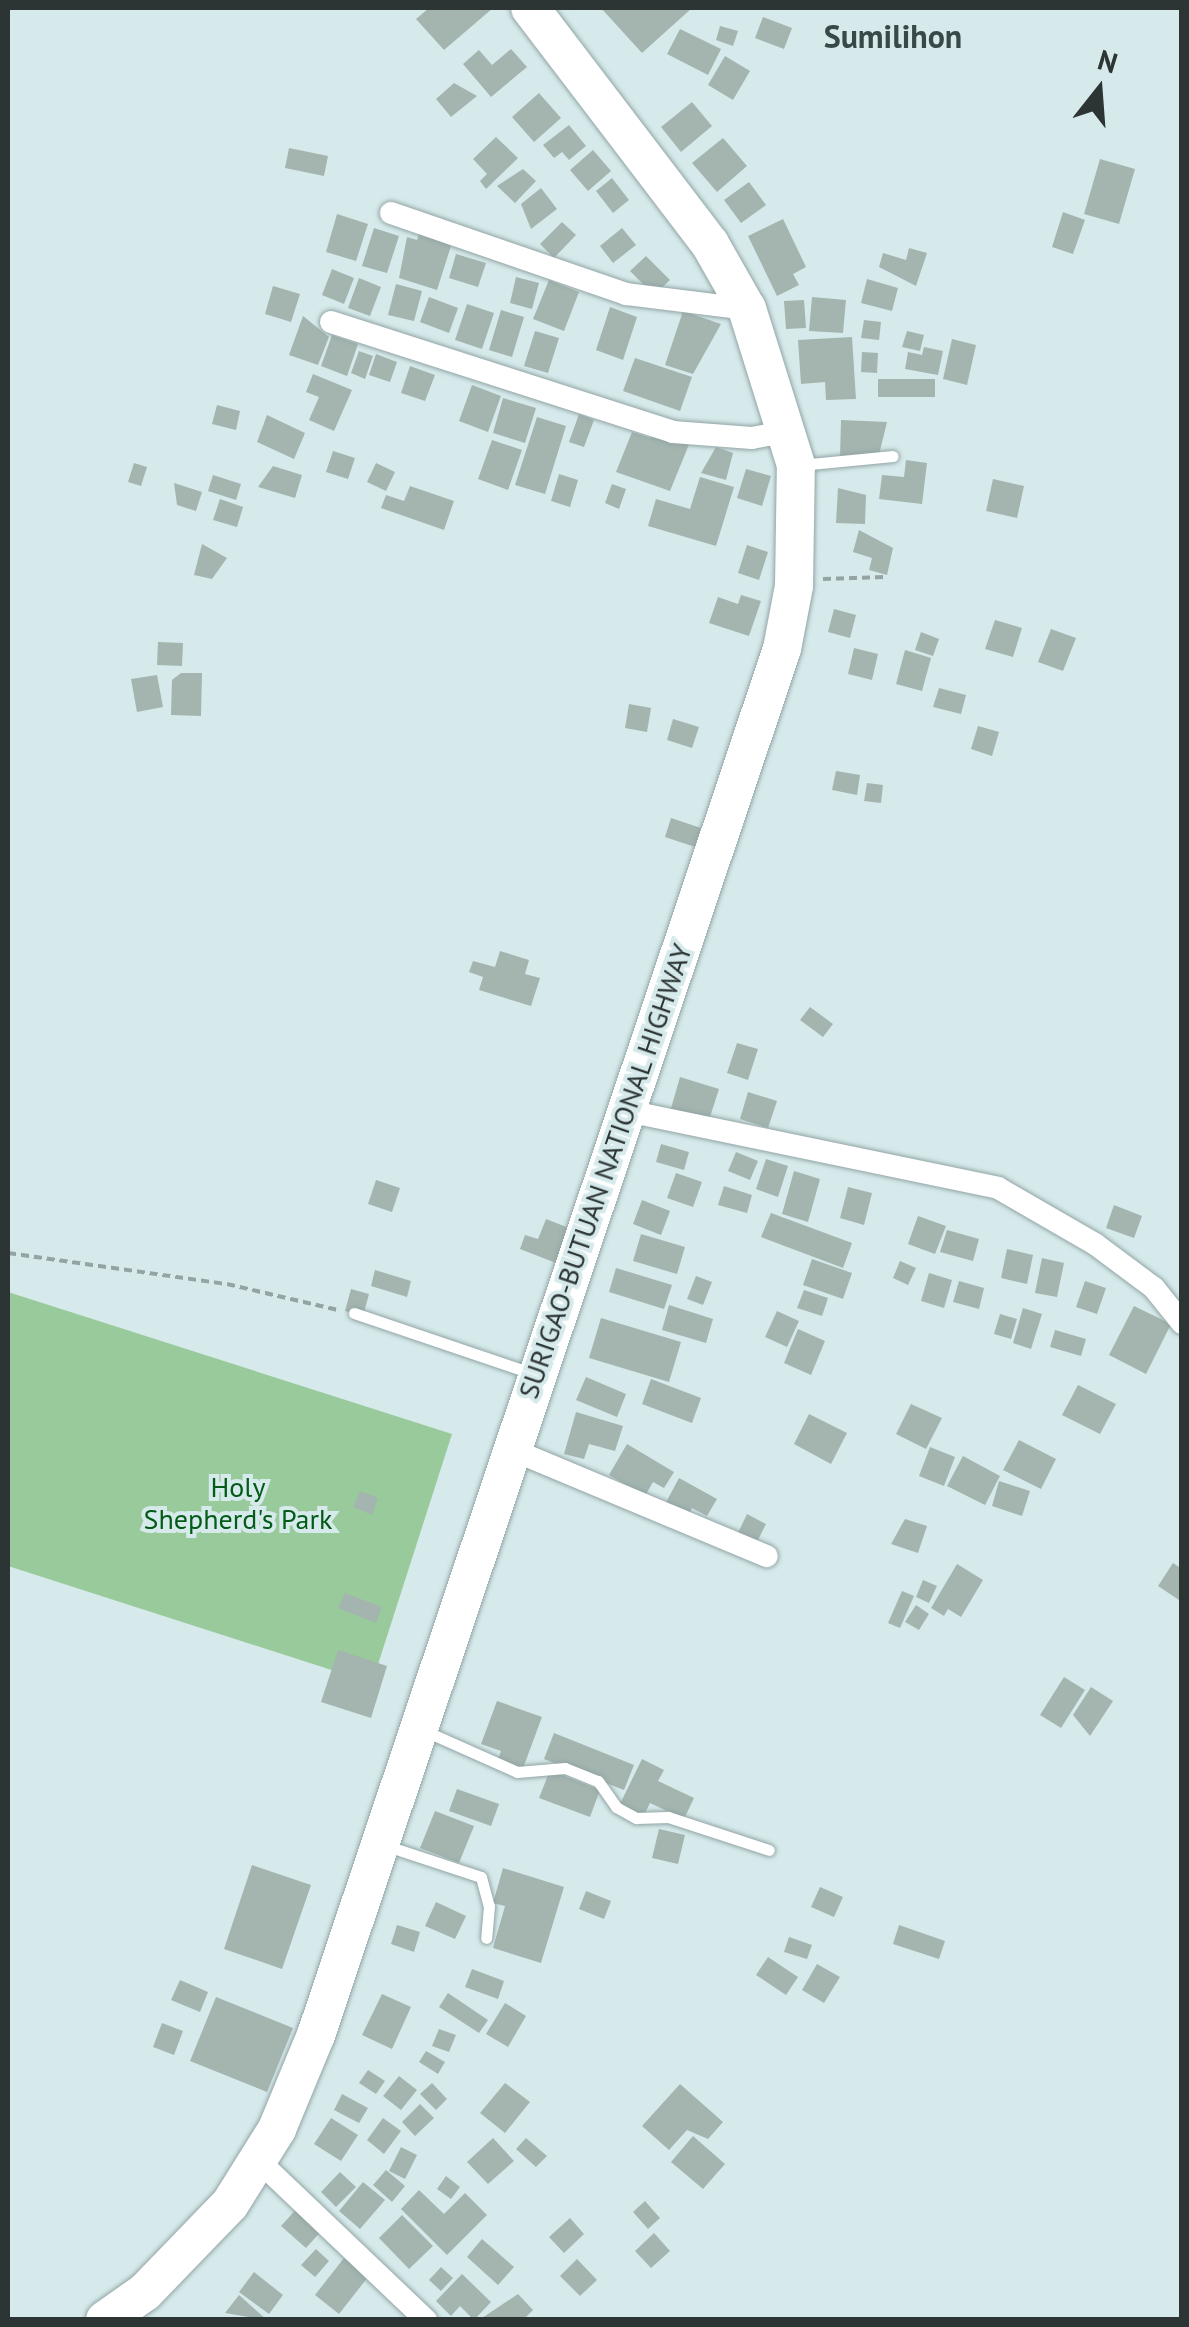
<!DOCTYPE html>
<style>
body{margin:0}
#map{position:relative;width:1189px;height:2327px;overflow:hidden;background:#d6eaeb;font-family:"PT Sans",sans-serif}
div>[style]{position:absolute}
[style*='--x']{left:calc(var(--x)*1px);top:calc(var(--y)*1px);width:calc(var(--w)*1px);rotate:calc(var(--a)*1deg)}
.green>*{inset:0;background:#99ca9b}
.building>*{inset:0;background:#a4b5af}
.path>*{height:4px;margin-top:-2px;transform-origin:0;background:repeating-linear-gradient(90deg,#94a3a4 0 8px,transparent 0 13px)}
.roads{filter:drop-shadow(0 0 2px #92a4a5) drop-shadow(0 0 2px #92a4a5)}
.service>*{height:11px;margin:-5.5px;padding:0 5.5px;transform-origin:5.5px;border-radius:5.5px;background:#fff}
.minor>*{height:22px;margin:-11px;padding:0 11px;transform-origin:11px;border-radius:11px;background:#fff}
.trunk>*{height:38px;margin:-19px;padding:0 19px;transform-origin:19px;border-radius:19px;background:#fff}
span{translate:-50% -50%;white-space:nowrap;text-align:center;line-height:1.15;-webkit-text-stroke:8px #d6eaeb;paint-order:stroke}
.street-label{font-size:28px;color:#2c3434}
.park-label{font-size:28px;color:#035b17}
.quarter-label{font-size:32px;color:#39494a;font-weight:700}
.frame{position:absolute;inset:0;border:10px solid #2c3434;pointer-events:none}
.north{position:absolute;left:1049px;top:40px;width:100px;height:100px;-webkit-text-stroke:8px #d6eaeb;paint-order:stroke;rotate:17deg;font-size:28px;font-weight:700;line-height:40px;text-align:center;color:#2c3434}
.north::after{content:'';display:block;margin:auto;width:35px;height:45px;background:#2c3434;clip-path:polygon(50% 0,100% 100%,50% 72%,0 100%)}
</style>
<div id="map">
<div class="green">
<div style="clip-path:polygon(8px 1292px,452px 1434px,372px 1683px,8px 1566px)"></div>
</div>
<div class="building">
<div style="clip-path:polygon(429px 8px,493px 8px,444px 50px,416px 19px)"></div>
<div style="clip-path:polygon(601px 8px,692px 8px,642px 53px)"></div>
<div style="clip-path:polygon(763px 17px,792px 28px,784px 49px,755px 38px)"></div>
<div style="clip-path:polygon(720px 26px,738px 31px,733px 46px,716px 40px)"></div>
<div style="clip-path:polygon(680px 29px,721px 49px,708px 75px,667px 54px)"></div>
<div style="clip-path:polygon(511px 49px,527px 67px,491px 97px,463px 64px,479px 50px,492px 65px)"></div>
<div style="clip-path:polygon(725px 56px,750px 71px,733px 100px,708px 85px)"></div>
<div style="clip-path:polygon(454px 83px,477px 96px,451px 117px,436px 99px)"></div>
<div style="clip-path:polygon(539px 93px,561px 118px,534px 142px,512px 117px)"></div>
<div style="clip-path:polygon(692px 102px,712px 126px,681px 152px,661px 127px)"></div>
<div style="clip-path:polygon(569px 125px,586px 146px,569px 160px,562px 152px,554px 158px,543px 145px)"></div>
<div style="clip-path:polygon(496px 137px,518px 158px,486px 189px,480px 181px,487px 174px,473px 159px)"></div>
<div style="clip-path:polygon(723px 138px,747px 166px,717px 192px,692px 163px)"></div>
<div style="clip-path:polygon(289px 148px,328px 156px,324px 176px,285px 168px)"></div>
<div style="clip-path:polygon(593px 150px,611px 171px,588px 191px,570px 170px)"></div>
<div style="clip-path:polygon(1100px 159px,1135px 169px,1119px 224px,1084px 214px)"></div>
<div style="clip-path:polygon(523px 169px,536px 181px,515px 203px,497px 186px)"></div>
<div style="clip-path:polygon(612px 178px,629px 200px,613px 213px,596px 191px)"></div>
<div style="clip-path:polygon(749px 182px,766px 205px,741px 223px,724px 200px)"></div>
<div style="clip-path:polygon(541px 188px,557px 209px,531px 229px,521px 204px)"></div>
<div style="clip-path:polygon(1063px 212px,1085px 220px,1073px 254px,1052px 247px)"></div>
<div style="clip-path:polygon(337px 214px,368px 224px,356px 261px,326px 252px)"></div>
<div style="clip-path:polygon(783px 219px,806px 267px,793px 274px,799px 285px,777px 296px,748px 236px)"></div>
<div style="clip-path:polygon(562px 222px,576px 235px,554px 258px,540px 244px)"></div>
<div style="clip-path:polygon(374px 228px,399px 236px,387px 273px,362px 266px)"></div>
<div style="clip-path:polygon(421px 228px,451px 246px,437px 290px,399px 278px,407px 237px,417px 240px)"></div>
<div style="clip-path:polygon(622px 228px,636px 245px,613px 263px,600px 246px)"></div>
<div style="clip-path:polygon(909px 248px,927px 253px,916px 286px,879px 267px,883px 253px,906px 260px)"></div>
<div style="clip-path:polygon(456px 254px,486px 263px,478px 287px,449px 278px)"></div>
<div style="clip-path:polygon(646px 256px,670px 280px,654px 295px,630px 271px)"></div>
<div style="clip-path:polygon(332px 269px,354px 278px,344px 304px,322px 295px)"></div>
<div style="clip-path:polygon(516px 277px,539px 283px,532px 309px,510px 303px)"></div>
<div style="clip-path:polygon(359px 278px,381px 287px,370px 316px,348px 308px)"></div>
<div style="clip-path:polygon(867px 279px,898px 288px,892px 311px,861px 303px)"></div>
<div style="clip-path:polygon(549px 280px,579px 292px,564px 331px,533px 319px)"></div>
<div style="clip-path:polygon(396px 284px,422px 291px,414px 321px,388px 315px)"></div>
<div style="clip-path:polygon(273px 286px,300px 294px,291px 322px,265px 314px)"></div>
<div style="clip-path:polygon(429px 297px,458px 308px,449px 333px,420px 322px)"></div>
<div style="clip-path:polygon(812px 297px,846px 300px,843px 333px,809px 331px)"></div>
<div style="clip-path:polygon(804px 300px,806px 328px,786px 329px,784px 301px)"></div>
<div style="clip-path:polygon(467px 304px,494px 313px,482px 349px,455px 340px)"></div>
<div style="clip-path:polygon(610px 307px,637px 317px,623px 360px,596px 350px)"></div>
<div style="clip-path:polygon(501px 310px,524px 317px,512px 357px,489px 350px)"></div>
<div style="clip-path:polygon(683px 311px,721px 324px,693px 374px,665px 365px)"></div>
<div style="clip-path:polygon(303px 316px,329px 337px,318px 365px,289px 355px)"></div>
<div style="clip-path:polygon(864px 320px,881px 322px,879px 340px,861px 338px)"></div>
<div style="clip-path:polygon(535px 331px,559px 338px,548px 373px,524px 366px)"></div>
<div style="clip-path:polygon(907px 331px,924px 335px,920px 351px,902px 347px)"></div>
<div style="clip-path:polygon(332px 335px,358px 344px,347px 376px,321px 366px)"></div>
<div style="clip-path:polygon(852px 337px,856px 399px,826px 400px,825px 382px,801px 384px,798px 340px)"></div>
<div style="clip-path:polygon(952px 339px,976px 345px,967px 385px,943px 379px)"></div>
<div style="clip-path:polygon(924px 347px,943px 351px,938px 375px,905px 369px,908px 352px,922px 355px)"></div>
<div style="clip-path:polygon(359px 351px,373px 356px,365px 379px,351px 373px)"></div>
<div style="clip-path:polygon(862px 352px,878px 353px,877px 373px,861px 372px)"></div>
<div style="clip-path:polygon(376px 354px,397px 362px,390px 382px,369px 375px)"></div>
<div style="clip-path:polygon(635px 358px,692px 377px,680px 411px,623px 391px)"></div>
<div style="clip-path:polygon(410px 366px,435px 375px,425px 401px,401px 393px)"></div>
<div style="clip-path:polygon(313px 374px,352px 390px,334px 431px,309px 420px,319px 397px,306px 392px)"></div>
<div style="clip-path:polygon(878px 379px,935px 379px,935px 397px,878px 397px)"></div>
<div style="clip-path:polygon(472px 385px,501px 396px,488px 432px,459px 421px)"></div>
<div style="clip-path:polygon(503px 398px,536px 408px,525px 443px,493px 433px)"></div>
<div style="clip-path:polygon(217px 405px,240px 411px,236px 430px,212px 424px)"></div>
<div style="clip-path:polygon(579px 414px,594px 420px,584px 447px,569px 442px)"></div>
<div style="clip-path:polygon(267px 415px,305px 433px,294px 459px,257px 442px)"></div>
<div style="clip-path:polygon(537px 417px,566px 426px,545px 494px,515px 485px)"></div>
<div style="clip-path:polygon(841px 420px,887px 422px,878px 459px,840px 457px)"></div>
<div style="clip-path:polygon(655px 428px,690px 442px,670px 491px,616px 472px,632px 432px,651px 438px)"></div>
<div style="clip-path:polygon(492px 440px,522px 450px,508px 490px,478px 479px)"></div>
<div style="clip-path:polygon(716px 447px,733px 453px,726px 480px,701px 473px)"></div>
<div style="clip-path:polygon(333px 451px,355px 458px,348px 479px,326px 472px)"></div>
<div style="clip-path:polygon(906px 460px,927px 463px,922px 504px,879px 499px,882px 475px,904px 477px)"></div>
<div style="clip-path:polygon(134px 463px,147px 467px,141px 486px,128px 482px)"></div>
<div style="clip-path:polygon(376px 463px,395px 472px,386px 491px,367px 482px)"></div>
<div style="clip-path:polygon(273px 466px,302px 475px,295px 498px,258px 487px)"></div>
<div style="clip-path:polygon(746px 469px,771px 476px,762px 506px,737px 498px)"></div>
<div style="clip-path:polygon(559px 474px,578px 480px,570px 507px,551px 501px)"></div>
<div style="clip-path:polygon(213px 475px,241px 484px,236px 500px,208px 491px)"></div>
<div style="clip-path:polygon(700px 477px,734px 487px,716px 546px,648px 526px,656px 499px,690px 509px)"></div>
<div style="clip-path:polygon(993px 479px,1024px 486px,1017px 518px,986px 511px)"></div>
<div style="clip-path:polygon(174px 483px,202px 492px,196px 511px,177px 505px)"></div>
<div style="clip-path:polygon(612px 484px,626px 489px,619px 509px,605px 503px)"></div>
<div style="clip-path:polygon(410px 486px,454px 501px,444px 530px,381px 508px,386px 495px,404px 501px)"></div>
<div style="clip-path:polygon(838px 488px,866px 495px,865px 524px,836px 523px)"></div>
<div style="clip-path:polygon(220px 499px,243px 507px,237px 527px,213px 520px)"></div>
<div style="clip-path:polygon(859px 530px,893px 548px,887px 575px,869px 570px,872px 558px,853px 552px)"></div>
<div style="clip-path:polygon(202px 544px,227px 558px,212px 579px,194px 575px)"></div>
<div style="clip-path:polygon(747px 545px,768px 552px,759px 580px,738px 573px)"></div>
<div style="clip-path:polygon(741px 595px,761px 601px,749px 636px,709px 623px,718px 597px,738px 604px)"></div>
<div style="clip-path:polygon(834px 609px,856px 615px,850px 638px,828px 632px)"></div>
<div style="clip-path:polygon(995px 620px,1022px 628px,1013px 657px,985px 649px)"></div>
<div style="clip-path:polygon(1051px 629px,1076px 638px,1063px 671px,1038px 662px)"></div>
<div style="clip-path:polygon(921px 632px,939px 639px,933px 656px,915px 650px)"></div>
<div style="clip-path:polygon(158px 642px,183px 643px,182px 666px,157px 665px)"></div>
<div style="clip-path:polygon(854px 648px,878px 654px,872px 680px,848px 674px)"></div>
<div style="clip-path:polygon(905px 650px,931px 658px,922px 691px,896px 684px)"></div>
<div style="clip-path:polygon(181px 673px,202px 673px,201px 716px,171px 715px,172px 680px)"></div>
<div style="clip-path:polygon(157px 675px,163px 707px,137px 712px,131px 679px)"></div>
<div style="clip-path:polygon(939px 688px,966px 695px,961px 714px,933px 707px)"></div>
<div style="clip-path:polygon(629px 704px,651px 708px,647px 732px,625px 728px)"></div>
<div style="clip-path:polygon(673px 719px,699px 727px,692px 748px,667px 740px)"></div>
<div style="clip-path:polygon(978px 726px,999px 732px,992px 756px,971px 749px)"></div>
<div style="clip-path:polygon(836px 771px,860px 775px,857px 795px,832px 790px)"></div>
<div style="clip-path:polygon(867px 783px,883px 785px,881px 803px,864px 801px)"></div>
<div style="clip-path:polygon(671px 818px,701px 828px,695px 847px,665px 837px)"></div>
<div style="clip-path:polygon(500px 951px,529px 960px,525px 974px,540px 978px,531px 1006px,479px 990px,483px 977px,469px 972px,473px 961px,495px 967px)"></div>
<div style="clip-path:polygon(810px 1007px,833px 1024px,823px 1037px,800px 1020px)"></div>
<div style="clip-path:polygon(737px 1043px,758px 1049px,748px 1080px,727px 1073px)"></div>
<div style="clip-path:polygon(680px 1077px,719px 1089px,708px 1123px,670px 1112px)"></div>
<div style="clip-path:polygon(748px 1092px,777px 1101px,768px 1128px,740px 1119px)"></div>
<div style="clip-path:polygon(661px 1144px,689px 1152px,684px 1170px,656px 1162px)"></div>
<div style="clip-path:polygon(736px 1152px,758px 1161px,750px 1180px,728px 1171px)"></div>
<div style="clip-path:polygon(766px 1159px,788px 1166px,778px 1197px,756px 1189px)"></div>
<div style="clip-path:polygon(794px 1171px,820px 1179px,808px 1222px,782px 1214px)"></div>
<div style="clip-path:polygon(676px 1173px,702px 1182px,693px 1207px,667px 1198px)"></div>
<div style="clip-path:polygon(376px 1180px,400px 1188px,392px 1212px,368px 1204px)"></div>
<div style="clip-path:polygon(724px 1186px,752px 1195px,747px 1213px,718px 1205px)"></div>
<div style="clip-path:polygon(848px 1187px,872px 1193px,864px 1225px,840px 1218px)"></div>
<div style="clip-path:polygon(642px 1200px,670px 1211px,661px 1235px,633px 1224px)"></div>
<div style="clip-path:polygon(1114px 1205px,1142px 1216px,1134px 1238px,1106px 1228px)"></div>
<div style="clip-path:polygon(771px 1213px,852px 1243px,843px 1268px,761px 1237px)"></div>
<div style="clip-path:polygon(918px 1216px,946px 1226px,935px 1254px,908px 1244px)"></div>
<div style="clip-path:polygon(546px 1219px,569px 1228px,556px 1263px,520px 1249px,525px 1235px,538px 1239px)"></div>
<div style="clip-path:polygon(947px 1230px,979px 1239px,973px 1261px,940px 1252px)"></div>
<div style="clip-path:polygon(641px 1234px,685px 1247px,677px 1274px,633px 1261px)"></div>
<div style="clip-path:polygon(1007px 1249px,1033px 1255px,1027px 1284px,1001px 1278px)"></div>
<div style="clip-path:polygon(1042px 1258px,1064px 1263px,1057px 1297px,1035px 1293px)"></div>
<div style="clip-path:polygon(812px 1259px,852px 1273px,843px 1299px,803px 1285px)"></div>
<div style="clip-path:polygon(900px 1261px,916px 1268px,908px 1285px,893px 1278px)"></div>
<div style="clip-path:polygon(616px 1268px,672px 1285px,664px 1309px,609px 1292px)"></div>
<div style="clip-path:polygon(375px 1270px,411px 1281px,407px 1297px,371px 1286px)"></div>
<div style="clip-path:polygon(929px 1273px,952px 1280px,944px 1308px,921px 1301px)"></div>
<div style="clip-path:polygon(696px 1276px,712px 1282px,703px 1305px,687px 1299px)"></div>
<div style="clip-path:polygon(959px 1281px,984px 1288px,979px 1309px,953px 1302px)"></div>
<div style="clip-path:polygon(1085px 1281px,1106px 1288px,1097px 1314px,1076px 1307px)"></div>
<div style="clip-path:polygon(351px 1289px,369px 1294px,363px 1316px,345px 1311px)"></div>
<div style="clip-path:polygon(804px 1290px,828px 1298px,822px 1316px,797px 1308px)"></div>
<div style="clip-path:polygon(669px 1305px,713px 1319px,706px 1343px,662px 1330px)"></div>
<div style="clip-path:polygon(1134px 1306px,1171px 1324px,1146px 1374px,1109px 1355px)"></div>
<div style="clip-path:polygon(1023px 1308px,1042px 1314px,1031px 1349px,1013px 1343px)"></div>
<div style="clip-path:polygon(777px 1311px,799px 1321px,787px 1347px,765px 1337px)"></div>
<div style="clip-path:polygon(1000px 1314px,1017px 1319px,1011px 1339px,994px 1334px)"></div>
<div style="clip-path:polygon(601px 1318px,681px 1342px,669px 1382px,589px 1358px)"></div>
<div style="clip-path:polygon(798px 1329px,825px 1341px,811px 1375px,784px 1363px)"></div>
<div style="clip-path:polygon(1055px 1330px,1086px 1339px,1081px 1356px,1050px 1347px)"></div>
<div style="clip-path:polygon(586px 1377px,626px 1394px,617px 1417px,576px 1400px)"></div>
<div style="clip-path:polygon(651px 1379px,701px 1398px,692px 1423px,642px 1404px)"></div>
<div style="clip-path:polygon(1078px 1385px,1116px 1404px,1100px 1434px,1062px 1415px)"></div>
<div style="clip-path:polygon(911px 1404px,942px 1418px,926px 1449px,896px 1434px)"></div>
<div style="clip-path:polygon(576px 1412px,623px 1426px,615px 1451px,589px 1444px,584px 1459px,564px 1454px)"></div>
<div style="clip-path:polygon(809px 1414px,847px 1433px,831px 1464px,794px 1444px)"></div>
<div style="clip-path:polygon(1019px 1440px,1056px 1459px,1041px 1489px,1003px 1470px)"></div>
<div style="clip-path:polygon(627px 1444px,674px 1472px,664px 1488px,653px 1482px,645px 1496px,609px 1475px)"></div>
<div style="clip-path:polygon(930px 1447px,955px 1457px,944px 1486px,919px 1476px)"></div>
<div style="clip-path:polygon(963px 1456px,1000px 1476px,985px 1505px,947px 1486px)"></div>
<div style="clip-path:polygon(679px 1478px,717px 1499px,707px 1516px,692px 1508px,686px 1520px,663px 1508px)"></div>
<div style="clip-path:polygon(999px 1481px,1030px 1491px,1022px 1516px,992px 1506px)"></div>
<div style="clip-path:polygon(360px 1491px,378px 1498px,372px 1515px,353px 1507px)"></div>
<div style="clip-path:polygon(747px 1514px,766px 1524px,755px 1546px,736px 1537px)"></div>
<div style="clip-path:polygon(905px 1519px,927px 1526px,918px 1553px,891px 1544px)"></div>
<div style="clip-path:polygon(1173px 1563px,1182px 1569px,1182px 1602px,1158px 1586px)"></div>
<div style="clip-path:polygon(957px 1564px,983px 1580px,961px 1617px,948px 1609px,944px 1616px,931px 1608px)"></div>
<div style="clip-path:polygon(923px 1580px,937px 1586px,929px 1603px,916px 1597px)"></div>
<div style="clip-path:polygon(902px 1591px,914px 1596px,900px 1628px,888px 1623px)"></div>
<div style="clip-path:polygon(345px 1593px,382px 1607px,376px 1623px,338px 1608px)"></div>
<div style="clip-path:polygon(916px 1605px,929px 1614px,919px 1630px,905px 1622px)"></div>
<div style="clip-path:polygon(338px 1650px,387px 1666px,371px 1718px,321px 1702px)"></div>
<div style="clip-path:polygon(1064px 1677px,1085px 1690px,1061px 1728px,1040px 1715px)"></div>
<div style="clip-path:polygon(1091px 1687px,1113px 1701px,1090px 1736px,1073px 1715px)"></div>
<div style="clip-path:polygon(497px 1701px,542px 1717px,522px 1771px,497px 1762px,501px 1751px,481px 1744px)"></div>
<div style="clip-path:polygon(554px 1733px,634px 1765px,624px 1790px,544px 1759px)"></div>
<div style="clip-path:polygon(642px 1759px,664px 1770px,658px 1781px,694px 1798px,684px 1819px,650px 1803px,644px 1815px,620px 1804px)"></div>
<div style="clip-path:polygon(550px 1770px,600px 1790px,590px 1817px,539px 1798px)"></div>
<div style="clip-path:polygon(457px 1789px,499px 1804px,491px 1826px,449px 1811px)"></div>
<div style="clip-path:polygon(435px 1811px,474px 1826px,459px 1863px,420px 1848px)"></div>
<div style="clip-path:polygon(659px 1829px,685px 1835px,678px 1864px,652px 1858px)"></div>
<div style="clip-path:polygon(252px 1865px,311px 1885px,282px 1969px,224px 1949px)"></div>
<div style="clip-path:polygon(503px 1868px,564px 1887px,541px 1963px,493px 1948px,505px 1906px,493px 1903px)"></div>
<div style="clip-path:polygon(820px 1887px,843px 1897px,834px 1917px,811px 1907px)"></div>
<div style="clip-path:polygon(586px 1891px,611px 1901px,604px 1919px,579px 1909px)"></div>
<div style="clip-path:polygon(436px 1902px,466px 1916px,455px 1939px,425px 1926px)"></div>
<div style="clip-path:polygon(397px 1925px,420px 1932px,414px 1952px,391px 1944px)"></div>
<div style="clip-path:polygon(899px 1925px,945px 1941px,939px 1959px,893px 1944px)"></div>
<div style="clip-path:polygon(789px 1937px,812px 1945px,807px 1959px,784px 1952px)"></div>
<div style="clip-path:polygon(768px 1957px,798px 1977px,786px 1995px,756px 1975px)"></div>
<div style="clip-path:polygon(817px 1964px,840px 1977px,824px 2003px,802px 1990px)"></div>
<div style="clip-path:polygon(472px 1969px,504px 1981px,498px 1999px,465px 1987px)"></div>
<div style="clip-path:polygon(180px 1980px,208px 1992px,200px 2012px,171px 2000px)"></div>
<div style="clip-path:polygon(448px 1993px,488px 2020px,479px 2033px,439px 2007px)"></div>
<div style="clip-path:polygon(382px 1994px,411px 2007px,392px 2049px,362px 2035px)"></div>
<div style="clip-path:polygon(216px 1997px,293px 2028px,267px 2092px,190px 2061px)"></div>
<div style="clip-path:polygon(505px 2003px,526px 2016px,508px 2047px,486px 2034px)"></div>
<div style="clip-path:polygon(162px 2023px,183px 2031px,174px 2055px,153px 2047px)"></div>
<div style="clip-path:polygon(439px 2029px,456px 2035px,449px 2052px,432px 2046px)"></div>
<div style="clip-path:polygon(426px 2051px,445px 2062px,438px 2074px,419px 2062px)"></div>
<div style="clip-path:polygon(368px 2070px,385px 2081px,376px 2094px,359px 2083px)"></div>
<div style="clip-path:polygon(399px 2076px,417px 2090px,401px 2110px,383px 2096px)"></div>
<div style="clip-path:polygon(432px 2083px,447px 2099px,436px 2110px,420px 2094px)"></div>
<div style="clip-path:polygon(505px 2083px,530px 2102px,505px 2133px,480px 2113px)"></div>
<div style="clip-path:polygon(680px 2084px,723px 2122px,708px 2139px,687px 2130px,669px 2150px,642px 2126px)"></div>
<div style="clip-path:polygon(342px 2094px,368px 2108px,359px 2123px,334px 2110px)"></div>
<div style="clip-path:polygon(420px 2104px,434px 2118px,415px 2136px,402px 2122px)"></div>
<div style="clip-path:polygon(331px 2118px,358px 2135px,341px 2161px,314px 2144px)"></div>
<div style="clip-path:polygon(383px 2118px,401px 2131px,384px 2154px,367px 2140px)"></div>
<div style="clip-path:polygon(693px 2136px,725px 2164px,703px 2189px,671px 2162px)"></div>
<div style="clip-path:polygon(493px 2138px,514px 2161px,488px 2184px,467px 2162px)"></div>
<div style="clip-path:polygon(526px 2138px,547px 2156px,536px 2167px,516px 2149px)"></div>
<div style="clip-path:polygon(401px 2147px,417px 2155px,405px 2179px,389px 2171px)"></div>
<div style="clip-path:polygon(386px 2170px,405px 2186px,392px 2202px,373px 2185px)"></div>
<div style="clip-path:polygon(340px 2172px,356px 2187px,336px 2207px,321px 2192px)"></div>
<div style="clip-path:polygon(446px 2176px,460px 2187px,451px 2199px,437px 2189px)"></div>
<div style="clip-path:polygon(363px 2182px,385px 2200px,360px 2229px,339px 2211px)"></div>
<div style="clip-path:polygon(419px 2190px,444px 2214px,465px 2193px,487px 2215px,447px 2255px,401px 2209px)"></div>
<div style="clip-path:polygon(645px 2201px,660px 2218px,648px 2229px,633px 2212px)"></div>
<div style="clip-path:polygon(299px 2206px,324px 2228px,306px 2248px,281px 2226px)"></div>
<div style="clip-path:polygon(402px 2215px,433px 2246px,409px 2269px,379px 2238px)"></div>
<div style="clip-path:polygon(570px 2218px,584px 2234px,564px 2253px,549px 2237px)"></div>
<div style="clip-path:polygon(654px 2233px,670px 2251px,651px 2268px,635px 2251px)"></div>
<div style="clip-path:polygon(482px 2239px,514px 2267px,498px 2285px,467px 2257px)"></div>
<div style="clip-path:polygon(316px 2249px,329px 2261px,315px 2277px,301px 2265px)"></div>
<div style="clip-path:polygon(344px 2258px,368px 2277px,339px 2314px,315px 2295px)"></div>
<div style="clip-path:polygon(577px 2259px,597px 2280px,580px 2296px,560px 2276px)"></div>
<div style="clip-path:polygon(441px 2267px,453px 2278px,441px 2291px,429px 2280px)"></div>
<div style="clip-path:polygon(254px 2272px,283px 2295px,269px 2314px,239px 2292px)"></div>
<div style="clip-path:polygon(462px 2274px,491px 2302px,474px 2320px,460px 2306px,451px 2316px,436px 2301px)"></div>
<div style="clip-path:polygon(518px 2294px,533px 2310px,523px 2320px,479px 2320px)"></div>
<div style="clip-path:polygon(239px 2295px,267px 2320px,225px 2313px)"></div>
</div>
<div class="path">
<div style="--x:823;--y:579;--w:61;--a:-1.9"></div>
<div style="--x:8;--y:1253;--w:221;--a:8.1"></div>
<div style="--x:227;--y:1284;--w:114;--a:13.2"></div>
</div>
<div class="roads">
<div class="service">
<div style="--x:800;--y:465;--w:93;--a:-5.5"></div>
<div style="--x:354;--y:1313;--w:190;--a:18.7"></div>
<div style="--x:425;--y:1731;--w:101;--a:24"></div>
<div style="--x:517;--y:1772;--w:48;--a:-4.8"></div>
<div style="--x:565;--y:1768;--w:35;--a:22"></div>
<div style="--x:598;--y:1781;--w:32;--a:55"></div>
<div style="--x:616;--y:1807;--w:23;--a:29"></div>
<div style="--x:636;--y:1818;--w:32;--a:-2"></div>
<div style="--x:668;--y:1817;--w:106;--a:18.1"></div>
<div style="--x:387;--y:1846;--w:99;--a:18.3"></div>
<div style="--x:481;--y:1877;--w:30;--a:75"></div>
<div style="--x:489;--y:1906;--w:32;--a:95"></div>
</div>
<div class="minor">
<div style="--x:391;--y:213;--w:249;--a:19"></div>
<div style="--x:626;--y:294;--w:122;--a:7.1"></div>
<div style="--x:331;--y:322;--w:359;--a:17.8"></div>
<div style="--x:673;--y:432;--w:79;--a:4.3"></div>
<div style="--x:752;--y:438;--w:37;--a:-11"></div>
<div style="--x:627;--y:1111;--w:379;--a:11.7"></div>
<div style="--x:998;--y:1188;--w:112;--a:30"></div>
<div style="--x:1095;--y:1244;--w:74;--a:36.7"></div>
<div style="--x:1154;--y:1288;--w:45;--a:51.3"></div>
<div style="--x:513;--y:1450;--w:275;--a:22.7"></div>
<div style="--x:259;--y:2161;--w:231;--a:43.6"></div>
</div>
<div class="trunk">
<div style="--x:105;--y:2320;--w:49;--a:-35"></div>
<div style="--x:145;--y:2292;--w:122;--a:-46"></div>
<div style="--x:230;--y:2204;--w:89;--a:-57.9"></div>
<div style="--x:277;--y:2129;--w:102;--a:-67.5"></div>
<div style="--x:316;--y:2035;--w:1462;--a:-71.42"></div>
<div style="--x:782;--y:649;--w:64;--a:-79.2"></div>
<div style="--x:794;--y:586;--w:121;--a:-89.1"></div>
<div style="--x:796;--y:465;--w:164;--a:-107.4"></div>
<div style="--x:747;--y:309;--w:75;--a:-119.6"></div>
<div style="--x:710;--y:244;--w:297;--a:-127.3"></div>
</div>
</div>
<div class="street-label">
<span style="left:605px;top:1171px;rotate:-71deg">SURIGAO-BUTUAN NATIONAL HIGHWAY</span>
</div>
<div class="park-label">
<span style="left:238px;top:1503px">Holy<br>Shepherd's Park</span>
</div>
<div class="quarter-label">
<span style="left:893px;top:36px">Sumilihon</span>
</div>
<div class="frame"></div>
<div class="north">N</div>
</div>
